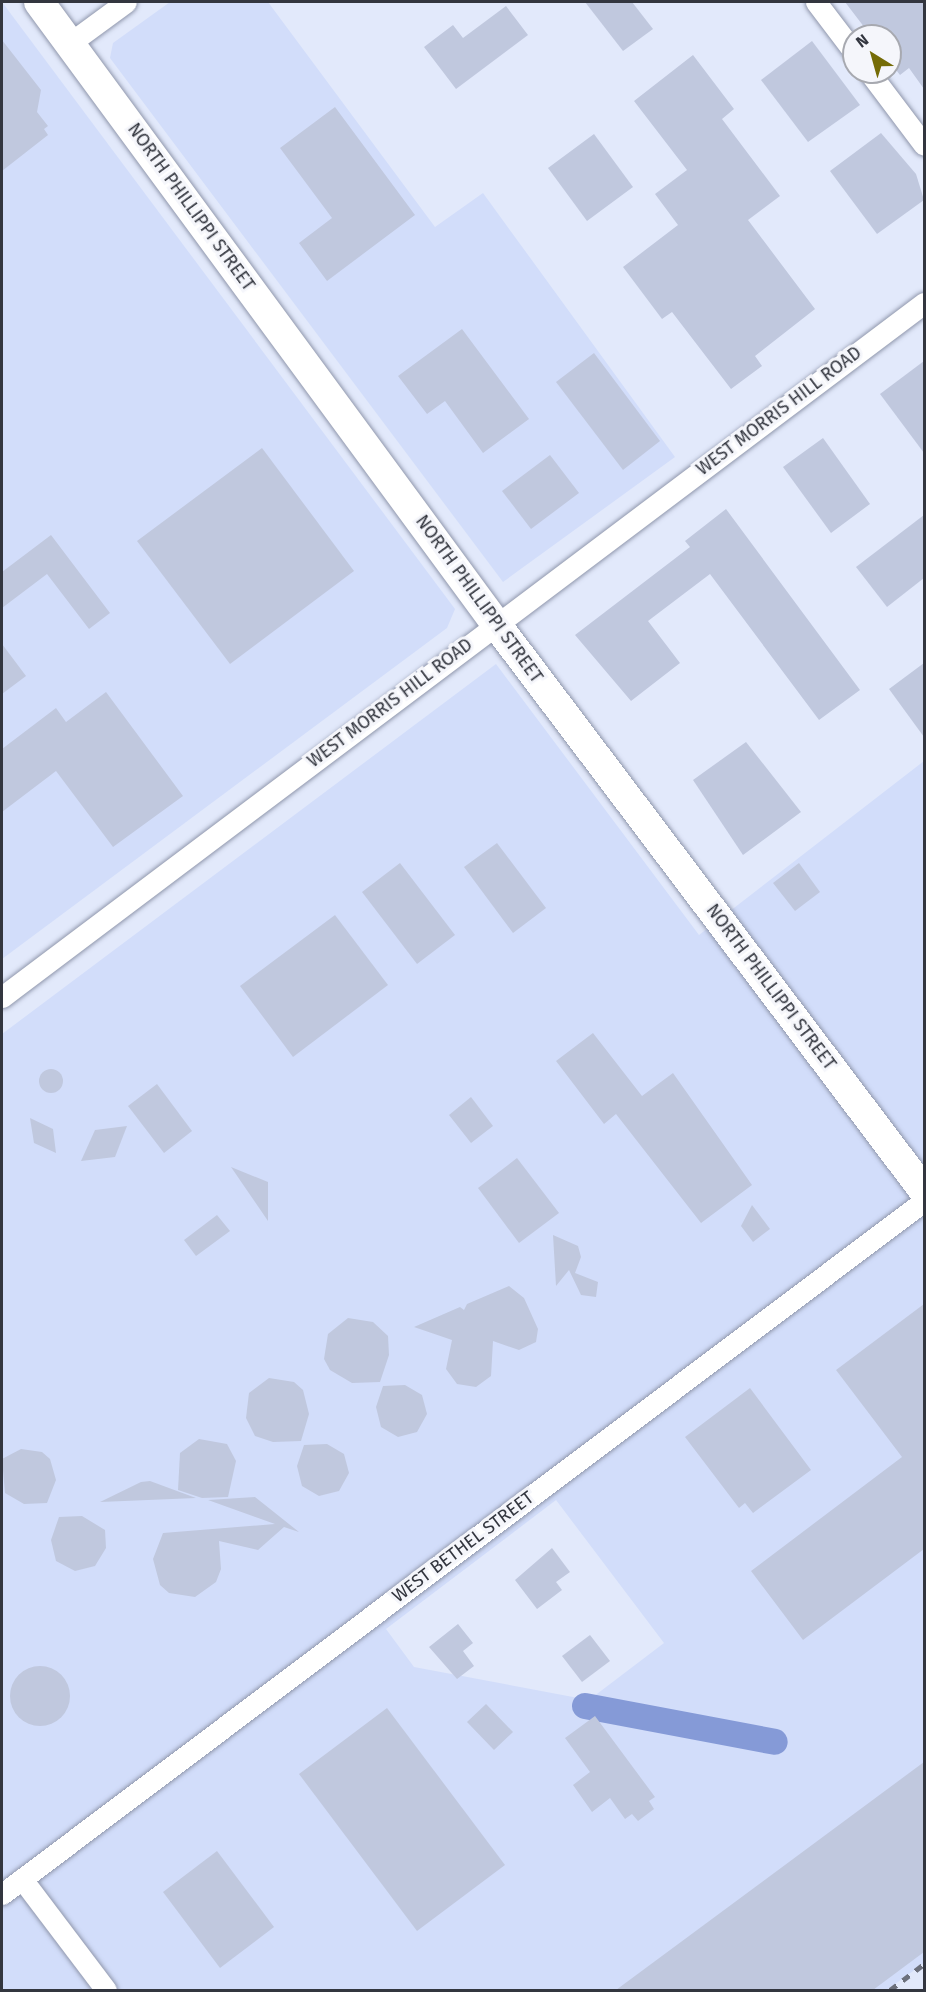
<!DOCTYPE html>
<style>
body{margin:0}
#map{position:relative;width:926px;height:1992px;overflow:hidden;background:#e2e9fb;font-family:"Fira Sans",sans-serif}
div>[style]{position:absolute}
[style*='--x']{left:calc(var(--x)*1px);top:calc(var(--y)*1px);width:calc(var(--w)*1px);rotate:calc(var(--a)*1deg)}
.built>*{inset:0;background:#d2ddfa}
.canal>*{height:26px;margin:-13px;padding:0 13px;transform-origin:13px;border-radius:13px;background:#859ad7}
.building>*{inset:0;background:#c0c8de}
.round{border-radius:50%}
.roads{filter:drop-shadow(0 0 2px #9097ac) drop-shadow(0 0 2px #9097ac)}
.street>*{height:21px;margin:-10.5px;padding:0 10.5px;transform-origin:10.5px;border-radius:10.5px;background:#fff}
.secondary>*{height:30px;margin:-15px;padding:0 15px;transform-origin:15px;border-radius:15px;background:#fff}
.rail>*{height:4.5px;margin-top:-2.25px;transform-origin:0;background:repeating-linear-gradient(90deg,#6c707c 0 8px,transparent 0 16px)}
span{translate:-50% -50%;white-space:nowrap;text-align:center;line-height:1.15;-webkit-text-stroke:6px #f5f6fb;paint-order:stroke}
.street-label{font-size:18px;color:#33363f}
.frame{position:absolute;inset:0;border:3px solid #33363f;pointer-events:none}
.north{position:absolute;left:842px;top:24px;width:60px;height:60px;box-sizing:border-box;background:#f5f6fb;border:2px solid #a7a9b0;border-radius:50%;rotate:323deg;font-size:16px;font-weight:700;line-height:24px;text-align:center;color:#33363f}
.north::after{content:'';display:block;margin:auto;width:21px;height:27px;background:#756c07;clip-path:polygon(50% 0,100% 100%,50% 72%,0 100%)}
</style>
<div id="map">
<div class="built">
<div style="clip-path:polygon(2px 2px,455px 609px,447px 628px,2px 959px)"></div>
<div style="clip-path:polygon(170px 2px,268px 2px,435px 227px,483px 193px,675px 457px,503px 582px,110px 58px,113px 43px)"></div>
<div style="clip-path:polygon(evenodd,496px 664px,699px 935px,924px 761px,924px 1963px,887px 1990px,2px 1990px,2px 1034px,496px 664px,556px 1500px,664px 1643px,589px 1700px,414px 1667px,386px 1629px,556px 1500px)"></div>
</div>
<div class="canal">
<div style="--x:585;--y:1706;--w:193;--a:10.7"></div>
</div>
<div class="building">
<div style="clip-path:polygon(585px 2px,632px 2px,653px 29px,623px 51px)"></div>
<div style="clip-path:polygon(845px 2px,924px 2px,924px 89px,909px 68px,900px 75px,890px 62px,890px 36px,871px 36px)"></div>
<div style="clip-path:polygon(506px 6px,528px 35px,456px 89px,424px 47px,453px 25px,463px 38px)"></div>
<div style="clip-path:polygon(2px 40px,41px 90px,37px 112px,48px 126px,44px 129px,48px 135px,2px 171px)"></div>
<div style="clip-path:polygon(812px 41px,860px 105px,808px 142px,761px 80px)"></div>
<div style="clip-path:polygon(693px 55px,734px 109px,722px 119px,780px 196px,748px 220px,815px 309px,755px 356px,762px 366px,731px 389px,672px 312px,662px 319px,623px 267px,678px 225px,655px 194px,687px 170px,634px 101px)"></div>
<div style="clip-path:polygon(335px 107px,415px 215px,327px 281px,299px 243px,332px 218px,280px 148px)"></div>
<div style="clip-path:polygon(881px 133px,916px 174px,924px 200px,877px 234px,830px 171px)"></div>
<div style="clip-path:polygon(594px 134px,633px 187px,587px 221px,548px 168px)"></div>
<div style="clip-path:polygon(462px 329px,529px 419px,483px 453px,445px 401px,427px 414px,398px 376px)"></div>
<div style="clip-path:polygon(594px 353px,660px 441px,623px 470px,556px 382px)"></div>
<div style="clip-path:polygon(924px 361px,924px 453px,880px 394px)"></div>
<div style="clip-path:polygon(823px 438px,870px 504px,831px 533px,783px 467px)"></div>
<div style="clip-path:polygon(262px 448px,354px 571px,230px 664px,137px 541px)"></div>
<div style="clip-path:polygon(550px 455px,579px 493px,531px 529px,502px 491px)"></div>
<div style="clip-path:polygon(726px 509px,860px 690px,819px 720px,710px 574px,648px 621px,680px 663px,631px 701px,575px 635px,690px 547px,685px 541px)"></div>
<div style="clip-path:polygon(924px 515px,924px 578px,887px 607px,856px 567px)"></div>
<div style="clip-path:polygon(51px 535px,110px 613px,89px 629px,47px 574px,2px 608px,2px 572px)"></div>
<div style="clip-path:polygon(2px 644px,26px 676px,2px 694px)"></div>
<div style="clip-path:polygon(924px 663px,924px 737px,889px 689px)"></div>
<div style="clip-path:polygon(106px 692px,183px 796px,113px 847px,56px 771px,2px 812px,2px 749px,56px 708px,66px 722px)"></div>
<div style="clip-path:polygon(746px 742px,801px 812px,743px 855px,693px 780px)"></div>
<div style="clip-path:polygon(497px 843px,546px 908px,513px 933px,464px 867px)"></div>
<div style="clip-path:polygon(400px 863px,455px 935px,417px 964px,362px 892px)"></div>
<div style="clip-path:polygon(799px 863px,820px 892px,795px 911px,773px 883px)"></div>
<div style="clip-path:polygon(335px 915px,388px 985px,293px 1057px,240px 986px)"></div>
<div style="clip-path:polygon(593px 1033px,642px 1096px,673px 1073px,752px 1185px,701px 1223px,616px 1114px,604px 1124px,556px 1061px)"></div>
<div class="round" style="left:39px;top:1069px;width:24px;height:24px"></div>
<div style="clip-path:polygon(157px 1084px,192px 1131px,164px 1153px,128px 1106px)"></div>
<div style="clip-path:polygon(471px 1097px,493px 1126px,471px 1143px,449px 1115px)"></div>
<div style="clip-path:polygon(30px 1118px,53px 1129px,56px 1153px,34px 1143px)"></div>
<div style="clip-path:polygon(127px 1126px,115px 1157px,81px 1161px,95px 1130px)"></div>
<div style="clip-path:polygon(517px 1158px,559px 1213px,519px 1243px,478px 1188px)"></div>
<div style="clip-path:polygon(231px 1167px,268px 1182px,268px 1221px)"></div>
<div style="clip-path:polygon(752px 1205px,770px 1229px,753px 1242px,741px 1226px)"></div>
<div style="clip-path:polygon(217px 1215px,230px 1231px,196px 1256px,184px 1240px)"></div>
<div style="clip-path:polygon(553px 1235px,578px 1246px,581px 1257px,575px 1273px,598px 1282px,596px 1297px,581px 1295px,569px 1270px,556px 1286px)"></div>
<div style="clip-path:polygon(509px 1286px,524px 1298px,538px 1329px,536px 1342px,519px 1350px,493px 1341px,491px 1376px,476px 1387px,457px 1384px,446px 1369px,452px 1340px,414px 1327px,460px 1307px,464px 1310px,467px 1304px)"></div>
<div style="clip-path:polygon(924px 1304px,924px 1549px,803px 1640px,751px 1571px,902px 1457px,836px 1370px)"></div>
<div style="clip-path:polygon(348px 1318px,373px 1322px,388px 1336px,389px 1355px,380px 1382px,352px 1383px,330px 1370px,324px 1359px,328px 1334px)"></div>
<div style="clip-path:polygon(269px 1378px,294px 1382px,303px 1390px,309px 1414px,301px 1441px,273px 1442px,255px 1436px,246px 1418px,249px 1393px)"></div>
<div style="clip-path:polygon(405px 1385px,422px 1395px,427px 1414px,417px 1432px,398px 1437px,381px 1427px,376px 1407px,383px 1386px)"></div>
<div style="clip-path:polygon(750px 1388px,811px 1470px,753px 1513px,745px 1503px,739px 1508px,685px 1437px)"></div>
<div style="clip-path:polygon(199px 1439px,227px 1444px,236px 1461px,228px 1497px,202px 1498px,178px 1490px,180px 1453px)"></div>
<div style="clip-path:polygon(327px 1444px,344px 1454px,349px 1473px,339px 1491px,319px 1496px,302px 1486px,297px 1466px,304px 1445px)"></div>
<div style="clip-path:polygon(21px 1449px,42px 1452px,50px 1459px,56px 1480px,47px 1503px,24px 1504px,5px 1493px,2px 1459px)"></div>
<div style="clip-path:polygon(150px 1481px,196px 1498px,100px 1502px,141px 1482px)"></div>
<div style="clip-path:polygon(255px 1497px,299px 1532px,284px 1527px,258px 1550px,219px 1541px,221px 1569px,216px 1582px,195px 1597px,169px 1593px,160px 1585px,153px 1559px,163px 1533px,275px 1524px,208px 1500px)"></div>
<div style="clip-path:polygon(82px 1516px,105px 1530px,106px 1548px,95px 1566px,75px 1571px,56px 1561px,51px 1540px,59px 1517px)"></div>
<div style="clip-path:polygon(552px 1548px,570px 1572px,556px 1582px,562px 1590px,537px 1609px,515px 1580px)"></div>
<div style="clip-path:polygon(458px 1624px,473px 1643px,463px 1651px,474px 1666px,457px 1679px,429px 1647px)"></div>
<div style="clip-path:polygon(590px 1635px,610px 1661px,582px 1682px,562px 1656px)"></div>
<div class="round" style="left:10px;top:1666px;width:60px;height:60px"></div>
<div style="clip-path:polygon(486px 1704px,513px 1732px,494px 1750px,467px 1722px)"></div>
<div style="clip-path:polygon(387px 1708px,505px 1865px,417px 1931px,299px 1774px)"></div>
<div style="clip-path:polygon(595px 1716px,655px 1797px,649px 1801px,654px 1809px,638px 1821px,632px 1814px,625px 1819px,610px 1798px,592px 1812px,573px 1785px,590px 1772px,565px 1738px)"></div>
<div style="clip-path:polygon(924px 1762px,924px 1952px,873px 1990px,616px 1990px)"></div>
<div style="clip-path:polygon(217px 1851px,274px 1927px,220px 1968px,163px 1892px)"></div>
</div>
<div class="roads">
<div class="street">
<div style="--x:816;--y:2;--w:63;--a:52.8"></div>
<div style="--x:70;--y:43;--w:69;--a:-36.2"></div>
<div style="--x:869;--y:72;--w:91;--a:53"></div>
<div style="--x:2;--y:997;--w:1154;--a:-36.97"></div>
<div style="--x:22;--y:1879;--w:139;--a:52.9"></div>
<div style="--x:2;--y:1894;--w:1153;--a:-36.93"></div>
</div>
<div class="secondary">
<div style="--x:39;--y:2;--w:772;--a:53.69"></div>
<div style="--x:496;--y:624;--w:710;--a:52.95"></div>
</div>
</div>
<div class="rail">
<div style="--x:890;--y:1990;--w:43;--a:-37.4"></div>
</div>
<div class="street-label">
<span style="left:191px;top:207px;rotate:54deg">NORTH PHILLIPPI STREET</span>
<span style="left:779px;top:411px;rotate:-37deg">WEST MORRIS HILL ROAD</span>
<span style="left:479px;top:599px;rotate:54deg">NORTH PHILLIPPI STREET</span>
<span style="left:390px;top:703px;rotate:-37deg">WEST MORRIS HILL ROAD</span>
<span style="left:771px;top:987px;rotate:53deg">NORTH PHILLIPPI STREET</span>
<span style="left:463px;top:1547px;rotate:-37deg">WEST BETHEL STREET</span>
</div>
<div class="frame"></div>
<div class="north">N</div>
</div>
